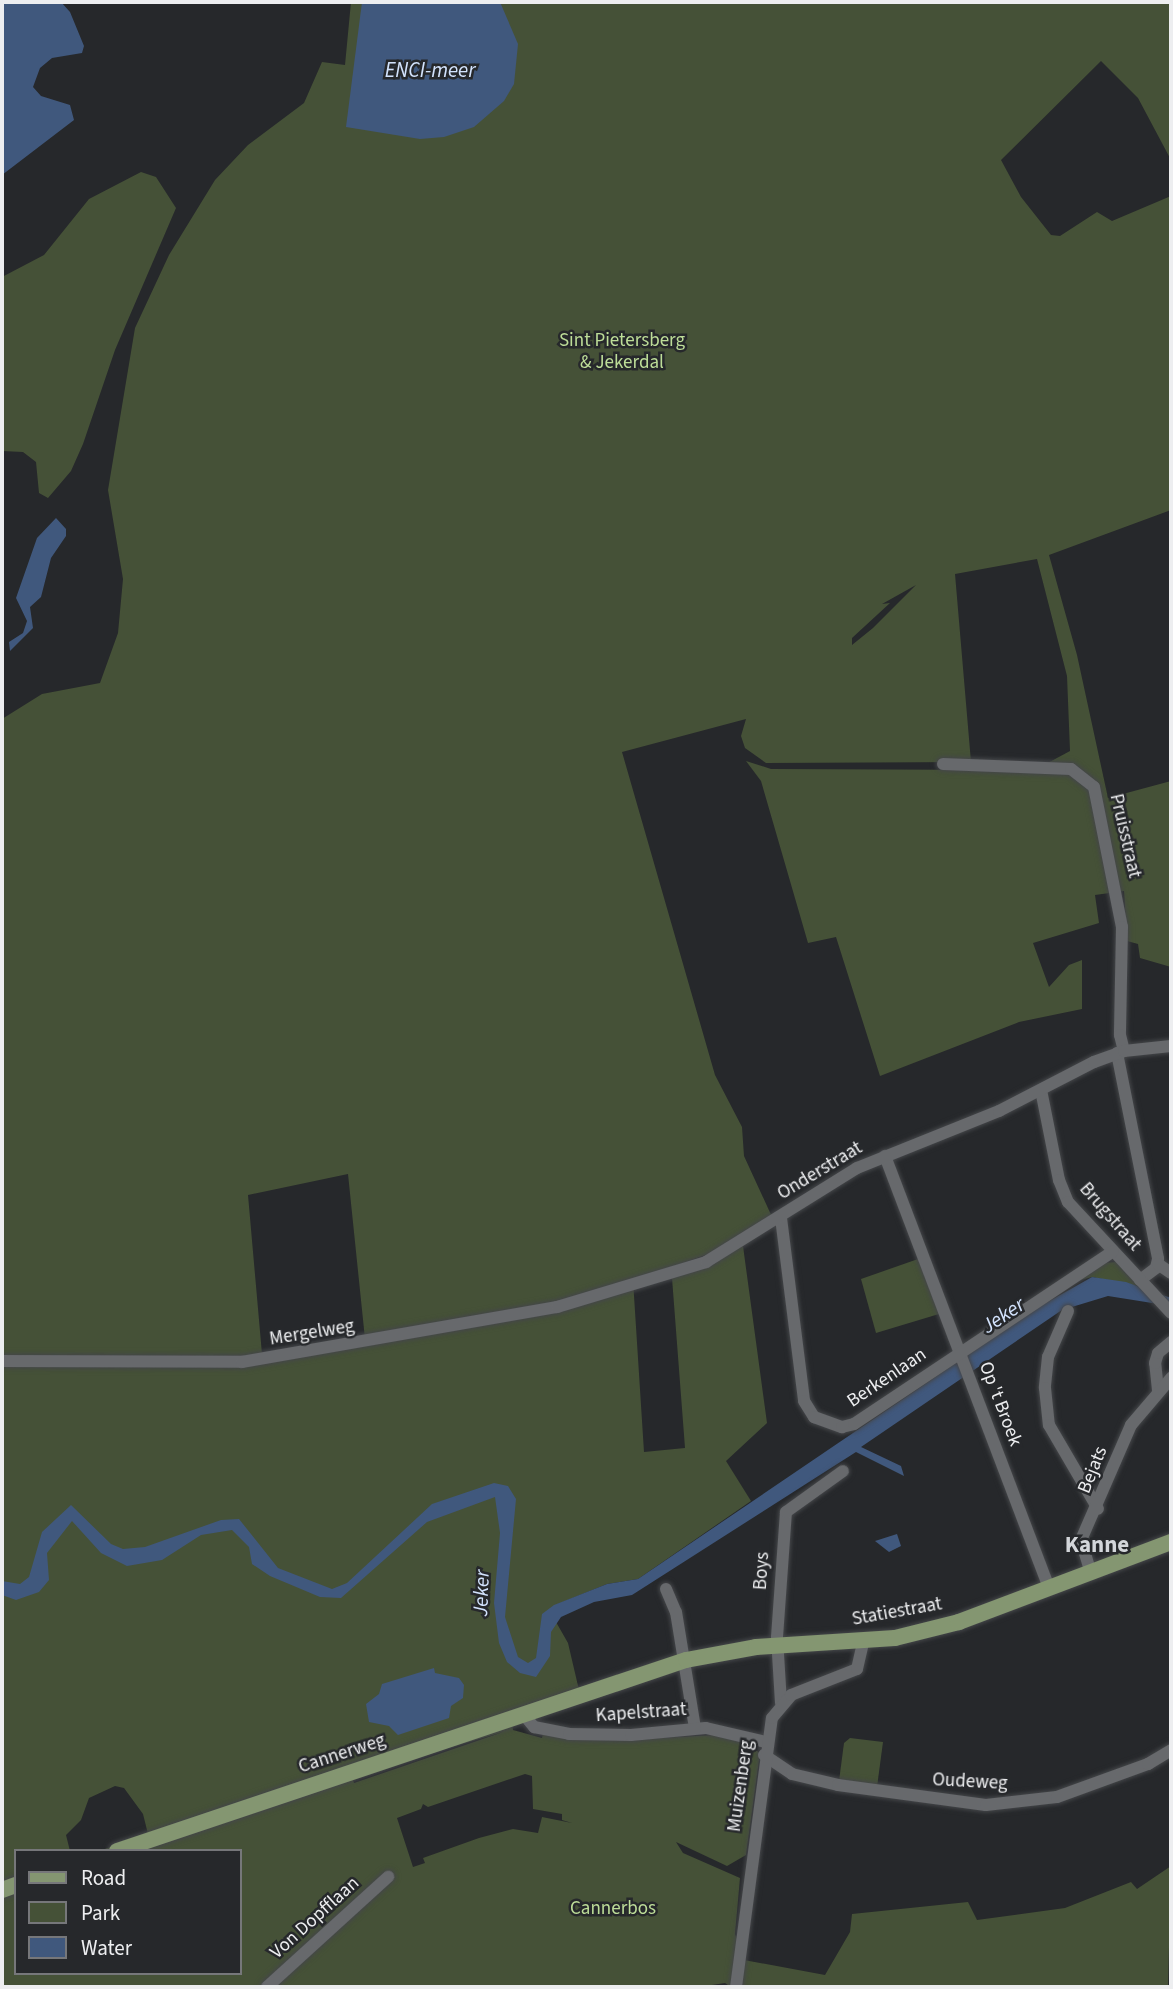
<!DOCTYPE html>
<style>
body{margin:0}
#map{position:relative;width:1173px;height:1989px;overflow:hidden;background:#26282b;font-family:"Source Sans 3",sans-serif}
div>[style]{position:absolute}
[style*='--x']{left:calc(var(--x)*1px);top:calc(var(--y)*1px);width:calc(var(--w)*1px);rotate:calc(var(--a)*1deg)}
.green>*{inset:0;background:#455137}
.water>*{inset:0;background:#40587d}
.roads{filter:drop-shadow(0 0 2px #444649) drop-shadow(0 0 2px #444649)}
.minor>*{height:12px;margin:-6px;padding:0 6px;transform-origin:6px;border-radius:6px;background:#67696c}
.major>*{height:16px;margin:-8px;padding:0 8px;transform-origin:8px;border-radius:8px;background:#849671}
span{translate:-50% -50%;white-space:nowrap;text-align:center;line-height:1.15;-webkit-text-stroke:5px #26282b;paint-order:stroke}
.park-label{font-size:19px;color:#bddd98}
.street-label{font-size:19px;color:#edeef0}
.water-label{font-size:21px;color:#d3e3fd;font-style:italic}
.quarter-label{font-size:23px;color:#d3d6da;font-weight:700}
.frame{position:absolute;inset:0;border:4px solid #edeef0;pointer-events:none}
.legend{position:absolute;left:14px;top:1849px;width:228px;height:126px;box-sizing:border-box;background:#26282b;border:2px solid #76777a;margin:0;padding:9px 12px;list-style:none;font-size:21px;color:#edeef0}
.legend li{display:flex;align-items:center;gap:14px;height:35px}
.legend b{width:35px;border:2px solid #76777a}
</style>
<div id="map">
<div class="green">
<div style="clip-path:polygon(evenodd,351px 2px,1171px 2px,1171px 160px,1138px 98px,1101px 61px,1001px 160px,1021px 197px,1051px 235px,1060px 236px,1097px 212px,1112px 221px,1171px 196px,1171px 510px,1049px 555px,1077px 655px,1108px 798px,1171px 781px,1171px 967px,1140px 958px,1138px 944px,1127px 941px,1124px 891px,1095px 895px,1099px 923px,1033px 943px,1049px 987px,1069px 965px,1082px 960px,1082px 1009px,1019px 1022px,880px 1076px,836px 937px,808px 943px,761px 781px,746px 761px,771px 769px,1005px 770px,1044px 765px,1070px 751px,1067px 676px,1037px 559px,955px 574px,971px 762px,766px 763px,745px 748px,741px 736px,746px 719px,622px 752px,715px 1075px,742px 1127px,744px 1156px,773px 1219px,726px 1248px,633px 1280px,644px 1452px,685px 1448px,672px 1278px,743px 1246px,767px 1423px,726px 1461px,751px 1501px,638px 1579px,607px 1584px,558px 1604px,556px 1622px,568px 1643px,579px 1690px,511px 1715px,513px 1730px,542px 1738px,543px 1733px,642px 1739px,715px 1735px,744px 1742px,760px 1753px,746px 1855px,727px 1866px,676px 1842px,683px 1853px,740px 1878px,735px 1934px,744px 1960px,825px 1975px,850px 1932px,852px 1914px,968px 1902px,977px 1920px,1065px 1908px,1131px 1882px,1137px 1889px,1171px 1866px,1168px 1987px,731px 1987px,725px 1983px,699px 1987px,2px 1987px,2px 719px,42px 694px,100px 683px,118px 633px,123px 579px,108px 490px,135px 328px,169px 255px,215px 180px,248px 145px,304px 103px,322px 62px,345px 65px,351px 2px,916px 585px,873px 628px,852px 645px,852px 638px,890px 603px,882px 604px,916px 585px,351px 2px,348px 1174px,365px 1339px,262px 1354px,248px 1195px,348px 1174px,351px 2px,503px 1732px,354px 1783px,353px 1780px,448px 1748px,503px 1732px,351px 2px,525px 1774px,532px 1776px,533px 1809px,562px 1814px,562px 1820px,572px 1823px,542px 1817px,538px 1833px,513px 1829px,479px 1838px,423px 1858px,425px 1863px,413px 1867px,397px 1818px,421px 1809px,423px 1804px,428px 1807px,525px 1774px,351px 2px,115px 1786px,124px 1788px,143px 1814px,148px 1834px,99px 1851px,240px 1851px,240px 1973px,16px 1973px,16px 1851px,70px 1851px,66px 1835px,81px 1820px,89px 1798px,115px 1786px)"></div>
<div style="clip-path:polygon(141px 172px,156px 177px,176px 208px,115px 350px,83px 444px,71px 471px,48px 498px,39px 493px,36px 462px,23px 452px,2px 451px,2px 277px,44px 255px,89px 199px)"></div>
<div style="clip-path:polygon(918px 1259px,939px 1314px,876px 1333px,861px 1279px)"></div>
<div style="clip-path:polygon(1116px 1262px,1138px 1286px,1092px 1277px,1080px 1280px,1102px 1263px)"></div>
<div style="clip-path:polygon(850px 1738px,883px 1742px,877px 1787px,839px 1781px,844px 1743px)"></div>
</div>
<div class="water">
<div style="clip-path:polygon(2px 2px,61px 2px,70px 12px,84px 46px,82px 53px,52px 58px,40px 68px,33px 87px,41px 96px,70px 105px,74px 120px,2px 175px)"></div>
<div style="clip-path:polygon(362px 2px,500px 2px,518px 44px,514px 84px,504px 101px,474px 127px,444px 137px,420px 139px,346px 127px)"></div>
<div style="clip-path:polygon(56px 518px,66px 529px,66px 536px,51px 558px,41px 597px,30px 607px,33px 628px,10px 651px,9px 642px,23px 633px,27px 621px,16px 598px,37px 538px)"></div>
<div style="clip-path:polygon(1092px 1277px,1126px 1282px,1171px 1298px,1171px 1306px,1108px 1296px,1062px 1310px,861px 1447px,901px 1466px,904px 1476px,856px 1452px,632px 1595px,594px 1602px,561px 1617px,551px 1632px,550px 1656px,536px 1677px,520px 1673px,507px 1662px,499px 1643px,494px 1603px,500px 1533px,495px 1497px,427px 1522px,341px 1598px,320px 1597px,270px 1576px,252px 1564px,249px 1547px,232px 1530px,201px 1535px,162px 1560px,127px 1566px,101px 1553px,72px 1521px,47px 1553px,49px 1580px,39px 1592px,16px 1600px,2px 1595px,2px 1581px,20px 1584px,29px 1577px,42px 1532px,71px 1505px,111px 1544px,123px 1549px,145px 1547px,221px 1520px,239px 1519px,278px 1568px,332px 1589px,347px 1583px,432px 1504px,494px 1483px,508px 1486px,516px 1499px,505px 1617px,518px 1657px,528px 1663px,536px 1658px,542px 1614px,554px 1605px,607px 1584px,638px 1579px,1037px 1308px)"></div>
<div style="clip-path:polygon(897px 1534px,901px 1546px,889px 1552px,875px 1541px)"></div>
<div style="clip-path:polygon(434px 1668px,435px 1673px,459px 1678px,464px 1685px,463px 1698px,451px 1706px,449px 1718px,398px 1735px,389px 1726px,369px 1722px,366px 1704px,379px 1694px,382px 1684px)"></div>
</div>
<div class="roads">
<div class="minor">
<div style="--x:943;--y:764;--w:128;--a:2.2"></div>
<div style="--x:1071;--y:769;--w:29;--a:38"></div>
<div style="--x:1094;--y:787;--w:143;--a:78.7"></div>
<div style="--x:1122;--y:927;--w:108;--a:91.1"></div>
<div style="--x:1120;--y:1035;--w:16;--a:76"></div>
<div style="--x:1117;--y:1053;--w:210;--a:78.7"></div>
<div style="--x:1158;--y:1259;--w:9;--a:103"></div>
<div style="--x:1156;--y:1268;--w:20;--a:143"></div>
<div style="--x:1041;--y:1090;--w:92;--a:78.7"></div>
<div style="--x:1059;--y:1180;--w:24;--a:68"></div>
<div style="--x:1068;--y:1202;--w:151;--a:47.1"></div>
<div style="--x:885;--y:1156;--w:461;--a:69.2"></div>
<div style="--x:781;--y:1218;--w:184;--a:82.8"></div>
<div style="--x:804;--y:1401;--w:19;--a:58"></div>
<div style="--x:814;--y:1417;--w:30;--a:20"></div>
<div style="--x:842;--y:1427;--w:12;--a:-14"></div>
<div style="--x:854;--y:1424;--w:311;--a:-33.7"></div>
<div style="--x:1158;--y:1264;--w:16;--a:35"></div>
<div style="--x:1068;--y:1311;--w:50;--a:113.5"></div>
<div style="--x:1048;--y:1357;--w:31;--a:96"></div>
<div style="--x:1045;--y:1388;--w:37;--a:84"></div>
<div style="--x:1049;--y:1425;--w:97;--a:59.7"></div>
<div style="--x:2;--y:1361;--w:240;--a:0.2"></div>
<div style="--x:242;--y:1362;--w:320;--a:-9.9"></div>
<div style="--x:557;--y:1307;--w:156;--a:-16.8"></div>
<div style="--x:706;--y:1262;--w:178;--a:-31.9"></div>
<div style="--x:857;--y:1168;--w:153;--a:-21.9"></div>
<div style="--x:999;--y:1111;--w:107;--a:-27.3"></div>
<div style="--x:1094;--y:1062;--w:32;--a:-20"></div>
<div style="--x:1124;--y:1051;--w:47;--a:-6.1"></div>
<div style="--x:1158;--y:1390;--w:27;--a:-96"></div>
<div style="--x:1155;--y:1363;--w:10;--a:-73"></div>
<div style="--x:1158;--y:1353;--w:17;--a:-40"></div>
<div style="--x:1090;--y:1570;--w:31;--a:-107"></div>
<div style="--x:1081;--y:1540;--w:125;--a:-66.5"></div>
<div style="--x:1131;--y:1425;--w:62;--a:-49.6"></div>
<div style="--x:666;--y:1589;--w:25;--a:67"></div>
<div style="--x:676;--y:1612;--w:118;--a:80.7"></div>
<div style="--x:781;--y:1703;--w:66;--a:-93.5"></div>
<div style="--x:777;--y:1637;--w:125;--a:-85.9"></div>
<div style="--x:786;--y:1512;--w:70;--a:-35.7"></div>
<div style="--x:524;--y:1715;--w:16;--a:50"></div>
<div style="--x:534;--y:1727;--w:36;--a:11"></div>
<div style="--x:569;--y:1734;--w:62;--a:0.9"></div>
<div style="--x:631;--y:1735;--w:75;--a:-5.3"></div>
<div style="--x:706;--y:1728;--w:62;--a:13.1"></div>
<div style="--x:764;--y:1755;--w:34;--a:34"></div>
<div style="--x:792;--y:1774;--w:47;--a:13.4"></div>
<div style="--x:838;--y:1785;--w:149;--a:7.7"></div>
<div style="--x:986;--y:1805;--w:71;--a:-6.4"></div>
<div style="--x:1057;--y:1797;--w:97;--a:-19.9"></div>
<div style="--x:1148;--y:1764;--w:27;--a:-31"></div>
<div style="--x:267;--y:1987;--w:164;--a:-42.3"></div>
<div style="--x:736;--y:1987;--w:271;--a:-82.4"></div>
<div style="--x:772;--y:1718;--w:30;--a:-50"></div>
<div style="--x:791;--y:1695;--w:71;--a:-21.5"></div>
<div style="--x:857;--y:1669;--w:28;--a:-77"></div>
</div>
<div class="major">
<div style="--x:117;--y:1851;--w:600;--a:-18.56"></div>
<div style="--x:686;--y:1660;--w:71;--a:-10.5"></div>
<div style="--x:756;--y:1647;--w:139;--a:-3.7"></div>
<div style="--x:895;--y:1638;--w:66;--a:-14"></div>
<div style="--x:959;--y:1622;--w:227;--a:-20.7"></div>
<div style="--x:2;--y:1890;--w:15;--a:-20"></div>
</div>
</div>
<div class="park-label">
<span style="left:622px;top:352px">Sint Pietersberg<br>&amp; Jekerdal</span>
<span style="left:613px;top:1909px">Cannerbos</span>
</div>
<div class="street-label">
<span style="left:1125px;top:836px;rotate:77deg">Pruisstraat</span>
<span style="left:820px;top:1171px;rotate:-31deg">Onderstraat</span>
<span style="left:1110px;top:1217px;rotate:49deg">Brugstraat</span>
<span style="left:312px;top:1333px;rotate:-9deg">Mergelweg</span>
<span style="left:887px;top:1378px;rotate:-34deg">Berkenlaan</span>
<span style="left:1000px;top:1404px;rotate:69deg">Op 't Broek</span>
<span style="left:1093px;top:1470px;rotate:-68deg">Bejats</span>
<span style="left:762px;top:1571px;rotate:-86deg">Boys</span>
<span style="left:897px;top:1612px;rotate:-10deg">Statiestraat</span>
<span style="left:641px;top:1713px;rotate:-4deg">Kapelstraat</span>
<span style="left:342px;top:1754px;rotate:-18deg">Cannerweg</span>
<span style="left:970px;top:1782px;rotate:3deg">Oudeweg</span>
<span style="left:741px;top:1786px;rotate:-82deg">Muizenberg</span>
<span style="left:315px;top:1918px;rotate:-42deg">Von Dopfflaan</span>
</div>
<div class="water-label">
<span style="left:430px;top:70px">ENCI-meer</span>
<span style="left:1003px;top:1315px;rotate:-34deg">Jeker</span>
<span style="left:481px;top:1593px;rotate:-88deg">Jeker</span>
</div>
<div class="quarter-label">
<span style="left:1097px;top:1545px">Kanne</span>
</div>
<div class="frame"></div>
<ul class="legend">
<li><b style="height:9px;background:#849671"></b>Road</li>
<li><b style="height:19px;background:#455137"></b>Park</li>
<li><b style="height:19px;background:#40587d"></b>Water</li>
</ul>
</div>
